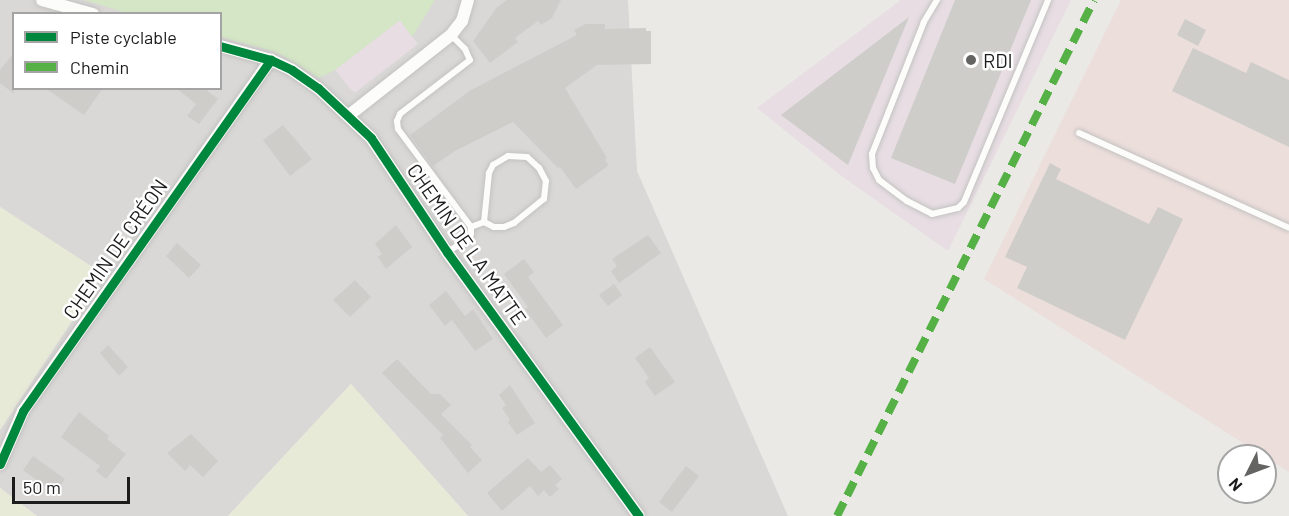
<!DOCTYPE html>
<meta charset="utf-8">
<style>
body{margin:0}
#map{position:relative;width:1289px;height:516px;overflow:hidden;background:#eae9e5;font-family:Barlow,sans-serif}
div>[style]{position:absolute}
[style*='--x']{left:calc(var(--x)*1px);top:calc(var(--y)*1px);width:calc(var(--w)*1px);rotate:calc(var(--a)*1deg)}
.residential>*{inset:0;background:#d9d8d6}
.commercial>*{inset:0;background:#ecdedb}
.industrial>*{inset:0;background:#e7dde3}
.farmland>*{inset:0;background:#e8ead8}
.grass>*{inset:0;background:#d4e6c5}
.building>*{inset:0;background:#cecdca}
.roads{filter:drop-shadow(0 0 2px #c3c2c1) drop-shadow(0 0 2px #c3c2c1)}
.lane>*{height:6px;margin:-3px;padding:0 3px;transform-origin:3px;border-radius:3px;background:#fcfcfb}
.street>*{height:12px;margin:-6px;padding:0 6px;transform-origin:6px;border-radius:6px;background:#fcfcfb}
.quiet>*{height:8px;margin-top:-4px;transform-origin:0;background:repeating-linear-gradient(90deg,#55b145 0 15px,transparent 0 23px)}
.cycleway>*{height:9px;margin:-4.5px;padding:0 4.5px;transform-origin:4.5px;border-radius:4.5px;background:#00873e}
.dots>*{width:16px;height:16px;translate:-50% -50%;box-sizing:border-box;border:3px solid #fff;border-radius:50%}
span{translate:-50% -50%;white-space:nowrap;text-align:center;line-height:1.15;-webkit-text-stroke:5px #fff;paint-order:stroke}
.poi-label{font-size:20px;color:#1c1c1c}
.left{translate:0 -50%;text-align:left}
.street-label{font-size:20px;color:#1c1c1c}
.legend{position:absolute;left:12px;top:12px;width:210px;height:78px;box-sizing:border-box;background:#fff;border:2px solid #a4a4a4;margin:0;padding:8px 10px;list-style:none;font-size:18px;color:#1c1c1c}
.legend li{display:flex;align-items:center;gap:12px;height:30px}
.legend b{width:30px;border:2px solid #a4a4a4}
.north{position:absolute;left:1217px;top:444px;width:60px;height:60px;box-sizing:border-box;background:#fff;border:2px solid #a4a4a4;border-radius:50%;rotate:228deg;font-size:16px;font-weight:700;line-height:24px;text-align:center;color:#1c1c1c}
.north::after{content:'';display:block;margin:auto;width:21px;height:27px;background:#646462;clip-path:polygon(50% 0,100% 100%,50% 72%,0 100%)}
.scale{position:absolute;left:12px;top:477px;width:118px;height:27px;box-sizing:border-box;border:3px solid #1c1c1c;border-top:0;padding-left:8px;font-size:18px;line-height:21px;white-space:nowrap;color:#1c1c1c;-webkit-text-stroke:4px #fff;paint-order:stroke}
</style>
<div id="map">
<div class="residential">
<div style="clip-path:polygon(evenodd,0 0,628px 0,637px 171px,788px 516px,468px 516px,351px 384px,228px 516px,37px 516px,0 488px,0 430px,103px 274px,0 207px,0 0,14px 14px,220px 14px,220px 88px,14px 88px,14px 14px)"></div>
</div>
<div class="commercial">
<div style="clip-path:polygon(1121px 0,1289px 0,1289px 472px,984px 279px)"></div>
</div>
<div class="industrial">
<div style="clip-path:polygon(901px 0,1071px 0,948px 251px,843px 177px,757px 108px)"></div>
<div style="clip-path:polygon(400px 20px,418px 44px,356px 92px,352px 91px,335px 70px)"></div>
</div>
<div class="farmland">
<div style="clip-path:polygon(0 207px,103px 274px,0 430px)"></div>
<div style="clip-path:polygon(351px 384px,468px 516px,228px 516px)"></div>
<div style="clip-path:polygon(0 488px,37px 516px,0 516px)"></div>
</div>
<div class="grass">
<div style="clip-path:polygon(84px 0,435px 0,412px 37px,400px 20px,335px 70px,319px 78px,276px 52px,221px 37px,220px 14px,127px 13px)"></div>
</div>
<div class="building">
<div style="clip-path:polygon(507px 0,561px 0,552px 18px,541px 25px,538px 21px,515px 38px,518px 42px,490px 63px,473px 41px,497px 7px)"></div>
<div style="clip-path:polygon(955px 0,1031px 0,955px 184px,891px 158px)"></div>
<div style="clip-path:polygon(909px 17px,848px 165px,781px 115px)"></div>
<div style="clip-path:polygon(1185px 19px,1206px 30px,1198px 46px,1177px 35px)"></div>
<div style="clip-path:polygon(586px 24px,605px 24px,605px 29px,646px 28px,646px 31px,651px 31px,651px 64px,597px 65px,565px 88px,607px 158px,605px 160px,609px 165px,576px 189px,560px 167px,558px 168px,513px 122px,455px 151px,433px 166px,410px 135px,471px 90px,577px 35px,574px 30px)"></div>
<div style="clip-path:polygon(1193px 48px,1246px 73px,1251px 62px,1289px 80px,1289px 147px,1172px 91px)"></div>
<div style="clip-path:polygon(14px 53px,14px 94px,0 83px,0 70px)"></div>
<div style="clip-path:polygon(45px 88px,103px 88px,84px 115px)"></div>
<div style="clip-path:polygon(176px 88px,204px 88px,218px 99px,199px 124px,187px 116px,196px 104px)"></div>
<div style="clip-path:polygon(283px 125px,312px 159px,290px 176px,263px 140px)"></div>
<div style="clip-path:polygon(1050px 163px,1061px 169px,1056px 179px,1149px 224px,1158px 207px,1183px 219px,1125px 340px,1017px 288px,1027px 267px,1005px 257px)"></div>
<div style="clip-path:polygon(396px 225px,412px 247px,386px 269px,378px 257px,382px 254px,375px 244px)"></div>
<div style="clip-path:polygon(648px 235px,661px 253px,619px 283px,611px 271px,617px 266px,612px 259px)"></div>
<div style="clip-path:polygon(177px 243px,201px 265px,189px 278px,166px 256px)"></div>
<div style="clip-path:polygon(524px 259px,534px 272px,528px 277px,563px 325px,546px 338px,525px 309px,528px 307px,504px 274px)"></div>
<div style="clip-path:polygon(355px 280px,371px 297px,350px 317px,333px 300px)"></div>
<div style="clip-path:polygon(614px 284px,622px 295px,608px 306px,599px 295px)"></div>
<div style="clip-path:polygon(446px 291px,465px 316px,473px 309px,493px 339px,475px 351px,452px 320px,445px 326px,429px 305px)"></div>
<div style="clip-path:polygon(108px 345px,128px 367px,119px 376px,100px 353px)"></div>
<div style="clip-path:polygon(650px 347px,675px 382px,655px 396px,645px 382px,649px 378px,635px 358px)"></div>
<div style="clip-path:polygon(397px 359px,431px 394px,440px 394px,451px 405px,441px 414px,472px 445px,470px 447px,482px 460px,468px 473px,440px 438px,443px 435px,382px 373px)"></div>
<div style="clip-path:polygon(510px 385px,535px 423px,517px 435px,508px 422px,510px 420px,502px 408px,506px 405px,499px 395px)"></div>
<div style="clip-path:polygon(79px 412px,109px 436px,107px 439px,126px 454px,106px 479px,96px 471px,100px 466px,61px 437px)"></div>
<div style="clip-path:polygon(191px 434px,218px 461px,203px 477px,190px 465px,185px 471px,167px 453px)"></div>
<div style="clip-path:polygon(33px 456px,65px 479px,55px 493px,23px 470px)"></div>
<div style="clip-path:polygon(528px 458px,541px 472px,550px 465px,562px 479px,555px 485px,559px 489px,550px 497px,544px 490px,538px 496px,530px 486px,502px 511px,487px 493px)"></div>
<div style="clip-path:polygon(686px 466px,699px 476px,672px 512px,659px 502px)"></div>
</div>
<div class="roads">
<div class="lane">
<div style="--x:937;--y:0;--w:26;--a:121"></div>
<div style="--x:924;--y:22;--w:142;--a:111.5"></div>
<div style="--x:872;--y:154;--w:14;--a:86"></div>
<div style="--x:873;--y:168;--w:13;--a:63"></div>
<div style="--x:879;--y:180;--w:35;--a:37"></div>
<div style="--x:907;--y:201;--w:28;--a:27"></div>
<div style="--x:932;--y:214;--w:27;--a:-13"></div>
<div style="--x:958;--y:208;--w:8;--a:-45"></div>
<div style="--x:964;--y:202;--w:219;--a:-67.4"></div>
<div style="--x:451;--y:35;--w:20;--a:45"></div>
<div style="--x:465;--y:49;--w:12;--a:66"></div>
<div style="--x:470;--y:60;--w:88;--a:142.4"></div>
<div style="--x:400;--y:114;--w:8;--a:113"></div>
<div style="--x:397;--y:121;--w:8;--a:83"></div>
<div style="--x:398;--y:129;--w:122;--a:53.3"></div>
<div style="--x:1079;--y:133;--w:230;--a:24.3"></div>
<div style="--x:447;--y:252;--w:23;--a:-31"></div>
<div style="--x:467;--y:240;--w:7;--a:-56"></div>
<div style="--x:471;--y:234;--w:7;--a:-90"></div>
<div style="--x:471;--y:227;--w:14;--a:-21"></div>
<div style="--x:484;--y:222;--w:11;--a:27"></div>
<div style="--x:494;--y:227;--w:10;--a:0"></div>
<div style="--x:504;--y:227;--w:11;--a:-22"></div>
<div style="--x:514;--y:223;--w:38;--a:-39"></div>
<div style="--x:544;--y:199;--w:18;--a:-84"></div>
<div style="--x:546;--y:181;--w:15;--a:-118"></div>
<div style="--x:539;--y:168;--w:16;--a:-137"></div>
<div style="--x:527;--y:157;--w:19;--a:-177"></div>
<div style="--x:508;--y:156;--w:17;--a:149"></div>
<div style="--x:493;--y:165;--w:9;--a:117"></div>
<div style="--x:489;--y:173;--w:49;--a:95.8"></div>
</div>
<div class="street">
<div style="--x:42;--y:0;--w:53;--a:15.4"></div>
<div style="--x:220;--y:46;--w:53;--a:15.4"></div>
<div style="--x:271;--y:60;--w:23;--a:25"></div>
<div style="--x:292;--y:70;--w:32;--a:35"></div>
<div style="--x:318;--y:88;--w:73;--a:43.3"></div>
<div style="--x:371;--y:138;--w:137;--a:56.3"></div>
<div style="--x:447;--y:252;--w:326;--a:54"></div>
<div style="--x:348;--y:116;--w:131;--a:-38.2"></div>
<div style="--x:451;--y:35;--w:18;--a:-52"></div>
<div style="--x:462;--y:21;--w:22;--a:-74"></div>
<div style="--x:0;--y:464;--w:58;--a:-66.5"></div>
<div style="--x:23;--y:411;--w:430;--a:-54.8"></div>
</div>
</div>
<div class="quiet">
<div style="--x:837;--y:516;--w:576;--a:-63.52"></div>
</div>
<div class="cycleway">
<div style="--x:220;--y:46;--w:53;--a:15.4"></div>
<div style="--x:271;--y:60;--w:23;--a:25"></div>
<div style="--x:292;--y:70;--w:32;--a:35"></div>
<div style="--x:318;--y:88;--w:73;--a:43.3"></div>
<div style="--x:371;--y:138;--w:137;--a:56.3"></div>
<div style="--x:447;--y:252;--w:326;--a:54"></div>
<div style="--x:0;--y:464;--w:58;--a:-66.5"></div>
<div style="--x:23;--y:411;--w:430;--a:-54.8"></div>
</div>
<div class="dots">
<div style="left:971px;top:60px;background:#646462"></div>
</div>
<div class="poi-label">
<span class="left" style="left:983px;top:60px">RDI</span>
</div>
<div class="street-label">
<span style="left:467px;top:244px;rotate:55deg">CHEMIN DE LA MATTE</span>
<span style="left:115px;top:249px;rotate:-55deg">CHEMIN DE CRÉON</span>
</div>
<ul class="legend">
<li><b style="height:8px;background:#00873e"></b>Piste cyclable</li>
<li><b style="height:8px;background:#55b145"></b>Chemin</li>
</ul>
<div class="north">N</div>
<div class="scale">50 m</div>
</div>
